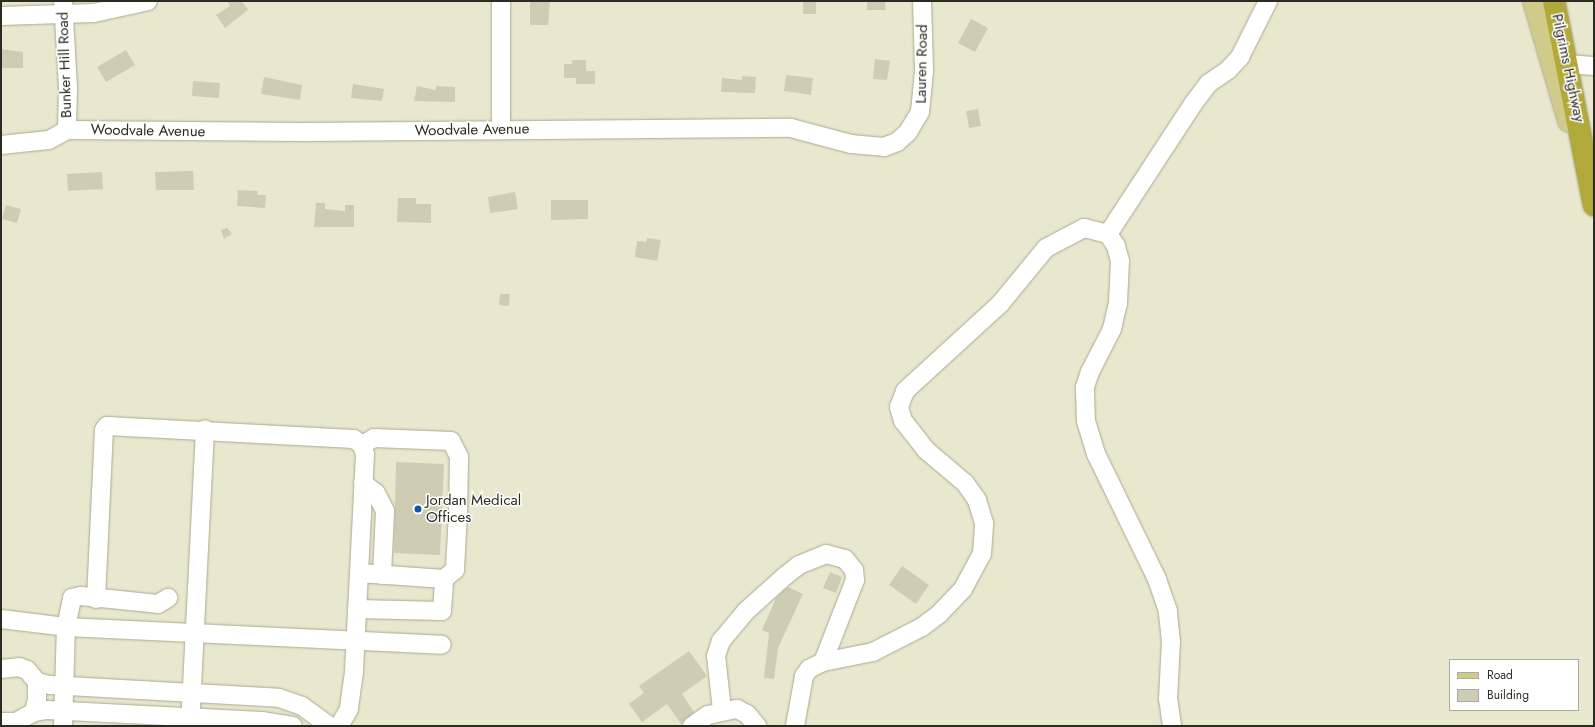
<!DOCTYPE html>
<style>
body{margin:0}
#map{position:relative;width:1595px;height:727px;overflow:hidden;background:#e9e8ce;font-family:Jost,sans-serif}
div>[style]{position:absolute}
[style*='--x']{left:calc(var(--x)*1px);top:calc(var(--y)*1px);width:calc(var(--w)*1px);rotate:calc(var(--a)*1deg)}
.building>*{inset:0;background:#cecdb4}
.roads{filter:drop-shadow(0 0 1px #aaa990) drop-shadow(0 0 1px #aaa990)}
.minor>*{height:18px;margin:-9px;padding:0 9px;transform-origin:9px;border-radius:9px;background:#fff}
.major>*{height:22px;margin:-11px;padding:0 11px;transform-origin:11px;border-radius:11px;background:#d0cb88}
.highway>*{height:22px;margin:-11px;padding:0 11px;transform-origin:11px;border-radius:11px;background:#b1a939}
.dots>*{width:11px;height:11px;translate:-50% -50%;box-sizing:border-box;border:2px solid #fff;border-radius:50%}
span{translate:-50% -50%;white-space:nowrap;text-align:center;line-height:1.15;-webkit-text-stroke:3px #fff;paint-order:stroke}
.street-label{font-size:15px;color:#2c2b22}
.poi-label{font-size:15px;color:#2c2b22}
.left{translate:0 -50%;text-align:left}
.frame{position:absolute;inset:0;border:2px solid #2c2b22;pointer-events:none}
.legend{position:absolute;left:1449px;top:659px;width:130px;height:52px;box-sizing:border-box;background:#fff;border:1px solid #abaaa7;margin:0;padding:5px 7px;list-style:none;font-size:12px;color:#2c2b22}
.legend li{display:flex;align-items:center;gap:8px;height:20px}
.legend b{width:20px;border:1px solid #abaaa7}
</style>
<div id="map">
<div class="building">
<div style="clip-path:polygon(227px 1px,242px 1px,248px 10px,225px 28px,216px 15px,230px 6px)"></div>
<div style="clip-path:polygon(530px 1px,550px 1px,548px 25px,530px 25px)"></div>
<div style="clip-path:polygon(803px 1px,816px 1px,816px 14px,803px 14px)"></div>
<div style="clip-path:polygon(867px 1px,885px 1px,886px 10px,867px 10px)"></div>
<div style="clip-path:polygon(971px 19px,988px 28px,975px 52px,958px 43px)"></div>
<div style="clip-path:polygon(1px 49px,23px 52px,23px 68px,1px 68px)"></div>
<div style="clip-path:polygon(126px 50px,135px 65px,106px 82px,97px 67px)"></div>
<div style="clip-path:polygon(875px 59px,890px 61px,887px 80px,873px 79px)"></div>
<div style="clip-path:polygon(572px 60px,586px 60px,586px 71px,595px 71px,595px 84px,576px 84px,576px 78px,564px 78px,564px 64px,572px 64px)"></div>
<div style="clip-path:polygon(786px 75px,813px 78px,811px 95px,784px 91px)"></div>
<div style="clip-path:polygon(742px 76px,756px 77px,755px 93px,721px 92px,722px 78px,742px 80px)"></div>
<div style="clip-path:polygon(264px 77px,302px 85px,300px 100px,261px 94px)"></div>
<div style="clip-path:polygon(193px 81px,220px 83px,219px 98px,192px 96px)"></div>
<div style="clip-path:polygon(353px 84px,384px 89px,382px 101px,351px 98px)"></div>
<div style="clip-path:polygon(417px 86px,436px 90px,436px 86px,455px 87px,455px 102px,414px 101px)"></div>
<div style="clip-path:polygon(978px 109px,981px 126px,969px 128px,966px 111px)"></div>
<div style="clip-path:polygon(193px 171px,194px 190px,156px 190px,155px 172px)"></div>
<div style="clip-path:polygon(102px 172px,103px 189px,68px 191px,67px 174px)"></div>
<div style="clip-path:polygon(238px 190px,258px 191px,257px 195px,266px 195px,265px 208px,237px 206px)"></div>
<div style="clip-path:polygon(515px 192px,518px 209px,490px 213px,488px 197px)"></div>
<div style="clip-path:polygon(398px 198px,416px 198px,416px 204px,431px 204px,431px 223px,397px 222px)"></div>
<div style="clip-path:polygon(551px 200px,588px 200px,588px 219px,551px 220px)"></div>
<div style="clip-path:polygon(316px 203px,325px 203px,325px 209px,345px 211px,345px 205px,354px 205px,354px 227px,314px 227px)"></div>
<div style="clip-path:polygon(6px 205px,21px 209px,17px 223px,2px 219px)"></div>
<div style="clip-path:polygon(227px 228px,232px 234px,224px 239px,221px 230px)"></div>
<div style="clip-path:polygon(647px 238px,661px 240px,657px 261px,635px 257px,637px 241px,646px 242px)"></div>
<div style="clip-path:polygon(500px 294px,510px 294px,509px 306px,499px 305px)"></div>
<div style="clip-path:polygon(396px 462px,444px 464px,440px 555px,394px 553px)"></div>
<div style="clip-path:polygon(902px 566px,929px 585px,916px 604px,889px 585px)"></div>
<div style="clip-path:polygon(830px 572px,842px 577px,836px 593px,823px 588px)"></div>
<div style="clip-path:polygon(788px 587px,803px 594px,778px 648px,774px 679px,764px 678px,769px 633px,762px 630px,776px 598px)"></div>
<div style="clip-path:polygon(689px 651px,707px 676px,682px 694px,694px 712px,681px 724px,667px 704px,642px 722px,629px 704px,644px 693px,639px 686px)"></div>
</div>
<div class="roads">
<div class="minor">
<div style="--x:63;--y:1;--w:87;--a:86.7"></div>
<div style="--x:68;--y:88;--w:42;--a:91.4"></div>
<div style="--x:1;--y:16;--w:93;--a:-1.8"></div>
<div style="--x:94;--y:13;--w:55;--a:-12.5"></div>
<div style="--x:1553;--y:63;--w:41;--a:4.2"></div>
<div style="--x:501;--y:129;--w:128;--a:-90"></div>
<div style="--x:67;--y:130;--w:236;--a:0.5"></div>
<div style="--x:303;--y:132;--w:488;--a:-0.5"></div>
<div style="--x:791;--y:128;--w:62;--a:14.9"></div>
<div style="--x:851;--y:144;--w:33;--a:5"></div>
<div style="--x:884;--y:147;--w:14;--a:-21"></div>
<div style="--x:897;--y:142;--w:15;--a:-42"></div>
<div style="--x:908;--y:132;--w:23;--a:-59"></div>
<div style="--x:920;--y:112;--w:41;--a:-84.4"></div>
<div style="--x:924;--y:71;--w:70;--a:-91.6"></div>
<div style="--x:1;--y:145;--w:48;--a:-5.9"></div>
<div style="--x:49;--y:140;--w:21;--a:-29"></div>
<div style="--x:362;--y:445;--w:14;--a:-30"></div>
<div style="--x:374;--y:438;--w:77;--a:2.2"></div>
<div style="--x:451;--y:441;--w:18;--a:63"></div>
<div style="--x:459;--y:457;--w:55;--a:91"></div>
<div style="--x:458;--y:512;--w:58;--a:93"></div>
<div style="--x:455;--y:570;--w:14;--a:141"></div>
<div style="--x:363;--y:483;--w:16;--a:38"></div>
<div style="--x:376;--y:493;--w:20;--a:63"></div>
<div style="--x:385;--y:511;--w:64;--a:92.7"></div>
<div style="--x:96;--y:599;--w:169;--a:-87.3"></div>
<div style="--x:104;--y:430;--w:5;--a:-53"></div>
<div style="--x:107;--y:426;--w:247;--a:3"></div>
<div style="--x:354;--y:439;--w:10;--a:37"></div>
<div style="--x:362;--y:445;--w:9;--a:72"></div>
<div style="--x:365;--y:454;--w:218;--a:92.9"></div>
<div style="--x:354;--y:672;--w:37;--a:98"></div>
<div style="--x:349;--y:709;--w:20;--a:120"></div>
<div style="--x:357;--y:609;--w:85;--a:1.3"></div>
<div style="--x:442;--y:611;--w:32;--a:-86"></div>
<div style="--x:444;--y:579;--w:85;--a:-176"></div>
<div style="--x:1;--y:619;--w:65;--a:7"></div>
<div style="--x:66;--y:627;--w:376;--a:2.7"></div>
<div style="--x:1;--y:669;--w:18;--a:-6"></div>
<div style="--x:19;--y:667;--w:9;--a:21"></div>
<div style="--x:27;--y:670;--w:16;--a:50"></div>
<div style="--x:37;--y:682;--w:13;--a:13"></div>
<div style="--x:50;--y:685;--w:229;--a:3.2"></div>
<div style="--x:279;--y:698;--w:24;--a:19"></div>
<div style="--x:302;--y:706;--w:34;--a:36"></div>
<div style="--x:722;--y:710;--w:54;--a:-96.3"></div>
<div style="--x:716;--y:656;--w:16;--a:-72"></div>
<div style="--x:721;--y:641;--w:38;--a:-50"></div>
<div style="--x:745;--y:612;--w:54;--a:-42"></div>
<div style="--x:785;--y:576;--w:18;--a:-38"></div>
<div style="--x:799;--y:565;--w:29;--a:-22"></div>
<div style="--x:826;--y:554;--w:20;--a:15"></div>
<div style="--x:845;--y:559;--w:14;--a:51"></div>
<div style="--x:854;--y:570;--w:10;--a:84"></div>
<div style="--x:855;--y:580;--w:88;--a:111.3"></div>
<div style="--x:34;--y:712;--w:13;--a:-77"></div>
<div style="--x:37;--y:699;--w:17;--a:-90"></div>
<div style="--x:1;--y:722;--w:15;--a:0"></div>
<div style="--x:16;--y:722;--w:21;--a:-29"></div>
<div style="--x:34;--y:712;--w:13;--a:-9"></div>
<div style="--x:47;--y:710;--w:215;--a:2.9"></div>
<div style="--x:262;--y:721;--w:31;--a:9"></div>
<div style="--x:63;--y:726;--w:99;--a:-88.3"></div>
<div style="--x:66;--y:627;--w:30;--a:-78"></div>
<div style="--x:72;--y:598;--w:9;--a:-13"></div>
<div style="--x:81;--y:596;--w:77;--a:5.9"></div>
<div style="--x:158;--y:604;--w:12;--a:-31"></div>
<div style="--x:190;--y:726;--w:297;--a:-87.1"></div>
<div style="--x:692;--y:726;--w:19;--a:-35"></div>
<div style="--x:708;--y:715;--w:30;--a:-12"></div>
<div style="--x:737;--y:709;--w:11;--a:27"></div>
<div style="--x:747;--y:714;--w:16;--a:50"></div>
<div style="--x:795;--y:726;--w:51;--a:-79.8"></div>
<div style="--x:804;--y:676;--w:9;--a:-54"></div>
<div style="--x:809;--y:669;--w:16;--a:-27"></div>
<div style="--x:823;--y:662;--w:51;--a:-11.3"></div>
<div style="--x:873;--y:652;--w:55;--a:-27"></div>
<div style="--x:922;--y:627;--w:21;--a:-37"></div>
<div style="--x:939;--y:614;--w:35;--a:-46"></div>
<div style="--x:963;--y:589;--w:40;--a:-62"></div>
<div style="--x:982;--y:554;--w:31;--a:-86"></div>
<div style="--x:984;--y:523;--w:24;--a:-107"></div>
<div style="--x:977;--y:500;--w:21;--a:-125"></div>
<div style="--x:965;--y:483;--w:51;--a:-139.8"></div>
<div style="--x:926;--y:450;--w:37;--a:-128"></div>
<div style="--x:903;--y:421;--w:15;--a:-106"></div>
<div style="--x:899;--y:407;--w:17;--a:-69"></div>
<div style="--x:905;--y:391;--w:129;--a:-42.5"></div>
<div style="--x:1000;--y:304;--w:72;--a:-50.6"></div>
<div style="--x:1046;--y:248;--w:43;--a:-27.8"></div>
<div style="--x:1084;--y:228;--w:25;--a:14"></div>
<div style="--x:1172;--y:726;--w:27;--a:-98"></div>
<div style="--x:1168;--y:699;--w:57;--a:-87"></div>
<div style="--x:1171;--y:642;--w:31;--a:-96"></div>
<div style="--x:1168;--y:611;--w:34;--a:-109"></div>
<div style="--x:1157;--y:579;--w:139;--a:-116"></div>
<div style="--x:1096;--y:454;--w:34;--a:-107"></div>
<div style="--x:1086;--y:421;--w:34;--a:-92"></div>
<div style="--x:1085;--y:387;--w:16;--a:-72"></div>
<div style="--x:1090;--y:372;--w:48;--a:-62.9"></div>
<div style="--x:1112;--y:329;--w:27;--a:-77"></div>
<div style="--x:1118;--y:303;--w:42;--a:-87.3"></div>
<div style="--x:1120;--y:261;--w:16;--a:-105"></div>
<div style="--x:1116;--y:246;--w:14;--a:-124"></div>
<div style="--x:1108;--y:234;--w:155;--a:-56.8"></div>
<div style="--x:1193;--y:104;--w:26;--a:-53"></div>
<div style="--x:1209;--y:83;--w:23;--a:-34"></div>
<div style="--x:1228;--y:70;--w:18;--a:-47"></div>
<div style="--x:1240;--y:57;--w:63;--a:-63.4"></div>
</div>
<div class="major">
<div style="--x:1534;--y:1;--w:125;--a:73.7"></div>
</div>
<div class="highway">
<div style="--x:1554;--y:1;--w:208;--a:78.9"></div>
</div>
</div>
<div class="dots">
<div style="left:418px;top:509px;background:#1159a8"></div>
</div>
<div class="street-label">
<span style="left:922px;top:64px;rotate:-89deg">Lauren Road</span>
<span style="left:65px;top:65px;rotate:-92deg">Bunker Hill Road</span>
<span style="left:1568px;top:68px;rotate:78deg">Pilgrims Highway</span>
<span style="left:472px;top:130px;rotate:-1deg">Woodvale Avenue</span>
<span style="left:148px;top:131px;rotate:1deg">Woodvale Avenue</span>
</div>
<div class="poi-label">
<span class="left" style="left:426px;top:509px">Jordan Medical<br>Offices</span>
</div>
<div class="frame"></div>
<ul class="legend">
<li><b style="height:5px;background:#d0cb88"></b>Road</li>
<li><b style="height:11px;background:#cecdb4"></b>Building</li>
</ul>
</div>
